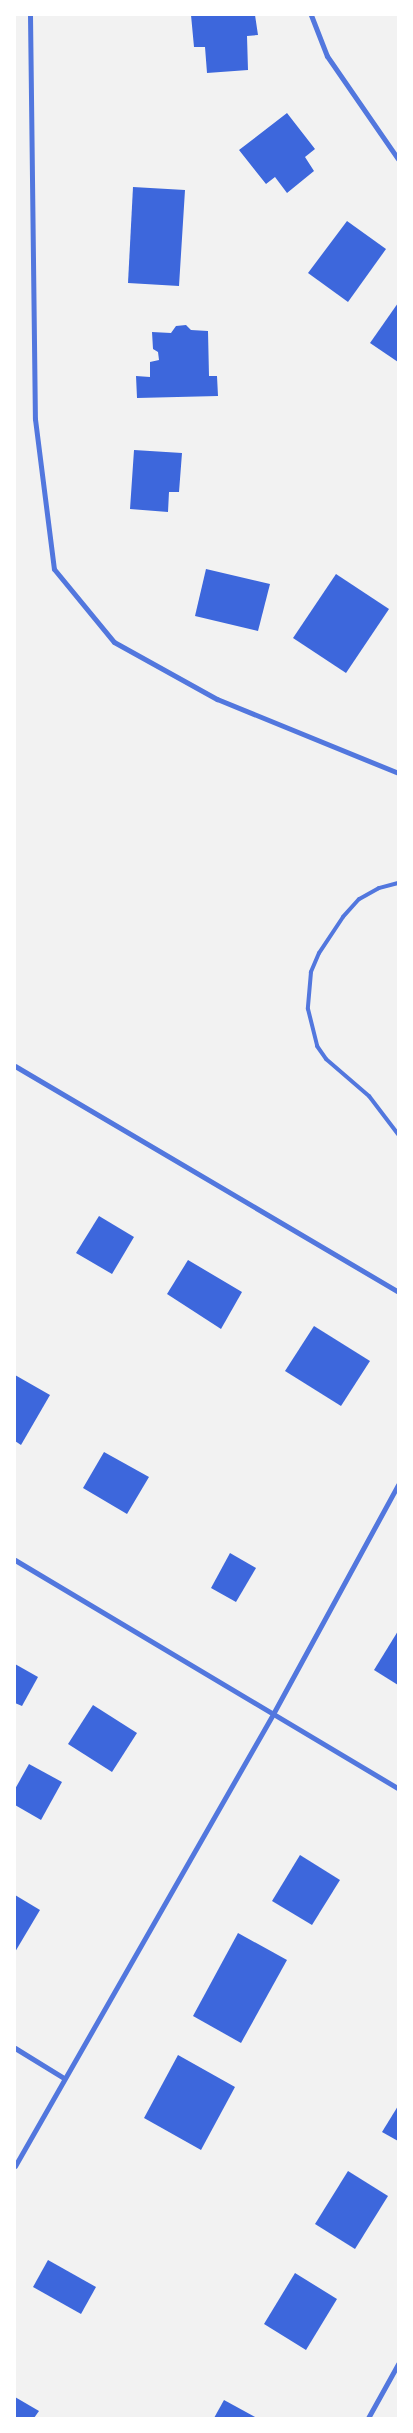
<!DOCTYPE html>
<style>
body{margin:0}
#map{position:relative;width:413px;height:2433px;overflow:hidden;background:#f2f2f2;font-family:"Fira Sans Condensed",sans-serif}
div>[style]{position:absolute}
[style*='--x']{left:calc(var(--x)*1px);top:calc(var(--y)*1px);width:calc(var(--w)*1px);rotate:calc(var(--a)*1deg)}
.building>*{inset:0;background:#3d67dc}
.service>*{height:4px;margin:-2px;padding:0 2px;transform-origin:2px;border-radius:2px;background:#5277de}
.minor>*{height:5px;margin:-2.5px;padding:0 2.5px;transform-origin:2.5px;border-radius:2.5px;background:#5277de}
span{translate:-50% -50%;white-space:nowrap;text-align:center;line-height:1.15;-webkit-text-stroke:4.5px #fff;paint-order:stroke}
.frame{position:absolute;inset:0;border:16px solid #fff;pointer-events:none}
</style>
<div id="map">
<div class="building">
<div style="clip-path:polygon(191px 15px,255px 15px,258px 35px,247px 36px,248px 70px,207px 73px,205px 47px,194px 47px)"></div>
<div style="clip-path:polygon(287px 113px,315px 149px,305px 157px,314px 171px,287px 193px,275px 177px,266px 184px,239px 150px)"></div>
<div style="clip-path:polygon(133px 187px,185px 190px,179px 286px,128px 283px)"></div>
<div style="clip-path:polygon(347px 221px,386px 249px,348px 302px,308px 273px)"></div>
<div style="clip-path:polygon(398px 303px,398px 362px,370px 343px)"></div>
<div style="clip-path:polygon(186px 325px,191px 330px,208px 331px,209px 376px,217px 376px,218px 396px,137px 398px,136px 376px,150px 377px,150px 362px,159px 360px,158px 352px,153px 349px,152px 332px,171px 333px,176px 326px)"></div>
<div style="clip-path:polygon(134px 450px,182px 453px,179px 492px,169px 492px,168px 512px,130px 509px)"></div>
<div style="clip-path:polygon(206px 569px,270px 584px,258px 631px,195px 616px)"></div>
<div style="clip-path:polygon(336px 574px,389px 609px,346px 673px,293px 638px)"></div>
<div style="clip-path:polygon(99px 1216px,134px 1237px,112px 1274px,76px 1253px)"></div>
<div style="clip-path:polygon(188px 1260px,242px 1292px,221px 1329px,167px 1294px)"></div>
<div style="clip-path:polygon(314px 1326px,370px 1361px,341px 1406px,285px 1371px)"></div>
<div style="clip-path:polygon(15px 1375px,50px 1395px,21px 1445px,15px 1441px)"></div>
<div style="clip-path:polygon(104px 1452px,149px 1477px,127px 1514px,83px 1488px)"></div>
<div style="clip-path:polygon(230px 1553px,256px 1568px,236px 1602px,211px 1588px)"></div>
<div style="clip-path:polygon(398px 1631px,398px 1685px,374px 1670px)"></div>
<div style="clip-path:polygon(15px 1664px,38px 1677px,22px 1706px,15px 1703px)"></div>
<div style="clip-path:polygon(93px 1705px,137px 1733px,112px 1772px,68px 1744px)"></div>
<div style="clip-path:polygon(29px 1764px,62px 1782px,41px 1820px,15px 1805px,15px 1789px)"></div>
<div style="clip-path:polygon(300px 1855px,340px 1880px,312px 1925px,272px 1901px)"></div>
<div style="clip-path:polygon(15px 1895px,40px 1910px,15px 1952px)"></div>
<div style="clip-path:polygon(238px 1933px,287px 1960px,241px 2043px,193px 2016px)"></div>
<div style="clip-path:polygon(178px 2055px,235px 2087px,201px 2150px,144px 2118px)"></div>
<div style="clip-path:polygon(398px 2106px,398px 2141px,382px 2132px)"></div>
<div style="clip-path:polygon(348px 2171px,388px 2196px,355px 2249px,315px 2224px)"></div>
<div style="clip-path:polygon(48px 2260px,96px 2287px,81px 2314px,33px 2287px)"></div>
<div style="clip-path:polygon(295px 2273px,337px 2299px,306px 2350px,264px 2324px)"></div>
<div style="clip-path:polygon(15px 2397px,39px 2411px,34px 2418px,15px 2418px)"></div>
<div style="clip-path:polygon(224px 2400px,257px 2418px,214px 2418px)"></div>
</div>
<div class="service">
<div style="--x:398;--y:883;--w:20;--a:165"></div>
<div style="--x:379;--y:888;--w:23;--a:151"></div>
<div style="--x:359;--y:899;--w:24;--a:132"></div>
<div style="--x:343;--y:917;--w:43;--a:123.7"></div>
<div style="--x:319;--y:953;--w:21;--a:113"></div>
<div style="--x:311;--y:972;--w:37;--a:95"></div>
<div style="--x:308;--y:1009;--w:38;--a:76"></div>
<div style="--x:317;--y:1046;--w:16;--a:55"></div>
<div style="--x:326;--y:1059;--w:57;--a:40.7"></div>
<div style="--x:369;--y:1096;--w:48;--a:52.7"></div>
</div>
<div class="minor">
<div style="--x:30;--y:15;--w:404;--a:89.3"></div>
<div style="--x:35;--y:419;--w:151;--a:82.8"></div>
<div style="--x:54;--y:569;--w:94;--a:50.6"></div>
<div style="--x:114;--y:642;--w:118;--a:29"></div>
<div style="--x:217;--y:699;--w:196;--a:22.2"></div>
<div style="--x:311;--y:15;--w:44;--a:68.7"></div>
<div style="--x:327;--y:56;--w:125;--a:55.4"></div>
<div style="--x:15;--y:1066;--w:445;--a:30.5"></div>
<div style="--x:15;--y:1560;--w:446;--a:30.8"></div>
<div style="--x:15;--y:2048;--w:57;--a:31.5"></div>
<div style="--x:15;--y:2166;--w:520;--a:-60.28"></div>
<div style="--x:273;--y:1714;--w:261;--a:-61.4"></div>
<div style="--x:368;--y:2418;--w:62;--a:-60.9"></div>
</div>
<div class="frame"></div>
</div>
